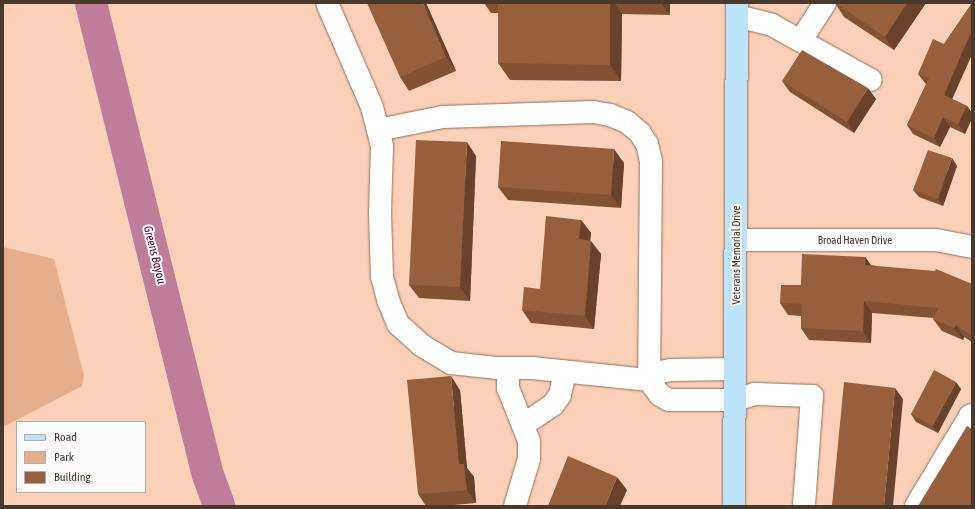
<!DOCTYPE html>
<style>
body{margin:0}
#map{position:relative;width:975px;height:509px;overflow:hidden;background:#fcd1b7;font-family:"Asap Condensed",sans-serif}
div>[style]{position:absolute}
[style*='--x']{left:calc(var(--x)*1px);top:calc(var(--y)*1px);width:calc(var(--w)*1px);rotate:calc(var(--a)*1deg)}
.green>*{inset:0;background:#e7ae8b}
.river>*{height:32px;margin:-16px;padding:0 16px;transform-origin:16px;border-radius:16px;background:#bf7d9a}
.roads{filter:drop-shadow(0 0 1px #967058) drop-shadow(0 0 1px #967058)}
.minor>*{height:22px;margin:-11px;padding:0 11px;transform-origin:11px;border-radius:11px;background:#fff}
.major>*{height:22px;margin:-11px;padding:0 11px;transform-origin:11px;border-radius:11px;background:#bbe3fa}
.wall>*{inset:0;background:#825233}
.shaded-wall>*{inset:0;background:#6a4229}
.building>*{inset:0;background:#975f3b}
span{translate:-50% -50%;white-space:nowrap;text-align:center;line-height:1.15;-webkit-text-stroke:4px #fcfcfc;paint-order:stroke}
.street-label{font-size:11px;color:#49382e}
.water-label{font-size:12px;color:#520030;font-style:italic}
.frame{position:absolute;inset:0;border:4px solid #49382e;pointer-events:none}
.legend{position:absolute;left:16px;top:421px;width:130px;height:72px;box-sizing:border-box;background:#fcfcfc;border:1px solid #b4aeaa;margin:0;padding:5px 7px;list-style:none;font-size:12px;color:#49382e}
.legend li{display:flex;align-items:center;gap:8px;height:20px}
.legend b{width:20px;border:1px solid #b4aeaa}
</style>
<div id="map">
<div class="green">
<div style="clip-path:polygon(3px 247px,54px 259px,84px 376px,82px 386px,3px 427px)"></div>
</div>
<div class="river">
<div style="--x:91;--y:3;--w:486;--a:76.1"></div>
<div style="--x:208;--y:475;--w:33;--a:70"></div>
</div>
<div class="roads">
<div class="minor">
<div style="--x:327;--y:3;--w:113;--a:66.6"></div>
<div style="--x:372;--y:107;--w:40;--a:75.6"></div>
<div style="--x:382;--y:146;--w:67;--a:91.7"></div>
<div style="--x:380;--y:213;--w:64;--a:88.2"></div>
<div style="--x:382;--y:277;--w:24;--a:75"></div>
<div style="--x:388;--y:300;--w:26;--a:67"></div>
<div style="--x:398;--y:324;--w:31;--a:42"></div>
<div style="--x:421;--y:345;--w:35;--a:31"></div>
<div style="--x:451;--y:363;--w:45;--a:6.3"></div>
<div style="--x:496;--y:368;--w:36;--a:0"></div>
<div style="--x:532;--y:368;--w:118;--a:5.9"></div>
<div style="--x:649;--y:380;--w:14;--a:-36"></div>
<div style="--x:660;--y:372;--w:11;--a:-10"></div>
<div style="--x:671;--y:370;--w:64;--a:-0.9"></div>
<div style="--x:737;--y:16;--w:36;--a:14"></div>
<div style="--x:772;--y:25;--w:113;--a:29.1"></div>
<div style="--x:801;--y:40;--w:44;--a:-57"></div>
<div style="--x:378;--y:130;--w:66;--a:-11.3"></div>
<div style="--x:443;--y:117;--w:150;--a:-1.9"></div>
<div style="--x:593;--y:112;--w:17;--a:10"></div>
<div style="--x:610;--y:115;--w:18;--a:22"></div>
<div style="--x:627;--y:122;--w:17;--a:40"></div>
<div style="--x:640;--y:133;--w:13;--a:58"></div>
<div style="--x:647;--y:144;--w:17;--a:77"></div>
<div style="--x:651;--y:161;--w:219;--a:90.5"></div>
<div style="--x:649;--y:380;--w:19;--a:54"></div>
<div style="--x:660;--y:395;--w:10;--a:29"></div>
<div style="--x:669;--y:400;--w:66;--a:0"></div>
<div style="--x:735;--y:400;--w:21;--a:-17"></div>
<div style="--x:755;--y:394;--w:57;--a:2"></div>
<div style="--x:812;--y:396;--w:110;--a:94.2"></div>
<div style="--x:736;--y:240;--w:200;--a:0"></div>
<div style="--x:936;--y:240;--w:37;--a:11"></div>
<div style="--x:508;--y:368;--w:20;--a:90"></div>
<div style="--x:508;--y:388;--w:57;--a:68.4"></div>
<div style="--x:529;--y:441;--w:18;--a:90"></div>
<div style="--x:529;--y:459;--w:49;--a:106.6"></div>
<div style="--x:523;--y:425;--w:36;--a:-34"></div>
<div style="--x:553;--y:405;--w:12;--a:-55"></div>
<div style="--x:560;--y:395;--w:24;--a:-78"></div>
<div style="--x:916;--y:506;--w:105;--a:-59"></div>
<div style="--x:970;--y:416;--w:2;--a:-27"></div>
</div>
<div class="major">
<div style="--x:734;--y:506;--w:503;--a:-89.66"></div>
</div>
</div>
<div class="wall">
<div style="clip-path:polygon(426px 3px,456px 71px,409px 91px,400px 77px)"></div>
<div style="clip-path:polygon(484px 3px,670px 3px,670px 15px,622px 14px,621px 81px,510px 80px,498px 63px,498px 13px,491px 13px)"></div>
<div style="clip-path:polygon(835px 3px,926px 3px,894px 50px,844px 17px)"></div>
<div style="clip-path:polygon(972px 3px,972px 54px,952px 99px,967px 106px,972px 113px,972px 118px,965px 134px,950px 127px,940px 147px,913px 134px,907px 125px,926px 84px,925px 83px,918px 74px,944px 44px)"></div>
<div style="clip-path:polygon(782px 81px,876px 99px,854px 133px,790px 92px)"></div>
<div style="clip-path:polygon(476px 156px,470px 301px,419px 298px,409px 285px)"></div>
<div style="clip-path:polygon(624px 163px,621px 208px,508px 200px,498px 187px)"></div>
<div style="clip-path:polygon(957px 166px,943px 206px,919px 197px,913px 190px)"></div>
<div style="clip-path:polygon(581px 220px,591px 233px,590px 241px,601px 254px,594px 329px,531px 323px,522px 310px,540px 289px)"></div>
<div style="clip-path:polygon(865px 257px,871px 265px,972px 284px,972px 342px,964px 337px,963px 340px,942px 331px,933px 319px,934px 318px,872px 313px,871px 343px,809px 340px,801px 328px,801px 316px,788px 315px,780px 303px,801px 285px)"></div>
<div style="clip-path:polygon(961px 389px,938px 433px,916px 422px,911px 414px)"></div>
<div style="clip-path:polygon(460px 390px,467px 468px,474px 477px,476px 503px,443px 506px,426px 506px,418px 494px)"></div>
</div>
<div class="shaded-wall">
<div style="clip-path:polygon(423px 3px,426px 3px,456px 71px,446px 57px)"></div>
<div style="clip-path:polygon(610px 3px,614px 3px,622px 14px,621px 81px,610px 65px)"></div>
<div style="clip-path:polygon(661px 3px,670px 3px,670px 15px)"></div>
<div style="clip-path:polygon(907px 3px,926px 3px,894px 50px,885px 37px)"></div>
<div style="clip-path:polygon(970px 34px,972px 37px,972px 54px,950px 104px,944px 95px)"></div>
<div style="clip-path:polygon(868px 88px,876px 99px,854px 133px,847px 122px)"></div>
<div style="clip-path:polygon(967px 106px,972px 113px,972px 118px,965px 134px,958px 124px)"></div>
<div style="clip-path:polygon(943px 117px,950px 127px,940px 147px,934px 138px)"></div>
<div style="clip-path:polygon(467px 142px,476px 156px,470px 301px,460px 287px)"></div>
<div style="clip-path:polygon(614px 149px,624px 163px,621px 208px,611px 195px)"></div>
<div style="clip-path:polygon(952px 158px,957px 166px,943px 206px,938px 199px)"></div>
<div style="clip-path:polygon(581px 220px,591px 233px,589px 253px,579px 239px)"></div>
<div style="clip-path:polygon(591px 241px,601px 254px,594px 329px,585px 316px)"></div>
<div style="clip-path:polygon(865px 257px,874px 269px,865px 265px)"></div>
<div style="clip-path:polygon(864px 301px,872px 313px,871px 343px,863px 331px)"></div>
<div style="clip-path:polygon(956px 325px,964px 337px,963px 340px,954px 328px)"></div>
<div style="clip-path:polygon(451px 376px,460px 390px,467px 468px,474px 477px,476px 503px,467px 490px,459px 464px)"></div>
<div style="clip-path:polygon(956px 382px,961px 389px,938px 433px,933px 426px)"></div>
<div style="clip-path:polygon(895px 388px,903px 399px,893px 506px,884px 506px)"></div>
<div style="clip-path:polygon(617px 477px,627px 490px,620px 506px,605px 506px)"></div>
</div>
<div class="building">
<div style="clip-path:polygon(367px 3px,423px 3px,446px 57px,400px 77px)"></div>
<div style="clip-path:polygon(498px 3px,610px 3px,610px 65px,498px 63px)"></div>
<div style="clip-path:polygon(835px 3px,907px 3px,885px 37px)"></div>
<div style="clip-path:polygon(972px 3px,972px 35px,970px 34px,944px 95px,967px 106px,958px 124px,943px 117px,934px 138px,907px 125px,929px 78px,918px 74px,933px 39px,944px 44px)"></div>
<div style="clip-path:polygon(802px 50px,868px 88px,847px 122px,782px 81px)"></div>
<div style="clip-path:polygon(416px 140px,467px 142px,460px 287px,409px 285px)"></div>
<div style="clip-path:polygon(501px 141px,614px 149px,611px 195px,498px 187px)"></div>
<div style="clip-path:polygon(928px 150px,952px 158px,938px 199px,913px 190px)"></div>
<div style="clip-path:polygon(546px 216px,581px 220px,579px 239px,591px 241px,585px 316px,522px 310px,524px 287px,540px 289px)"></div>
<div style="clip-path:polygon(802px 254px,865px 257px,865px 265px,935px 271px,936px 269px,972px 284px,972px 336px,956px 325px,954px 328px,933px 319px,938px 308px,864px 301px,863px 331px,801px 328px,802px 304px,780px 303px,781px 285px,801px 285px)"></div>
<div style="clip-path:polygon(934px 370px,956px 382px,933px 426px,911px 414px)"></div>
<div style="clip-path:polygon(451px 376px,459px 464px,464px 464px,467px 490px,418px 494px,407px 380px)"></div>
<div style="clip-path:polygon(844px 382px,895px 388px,884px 506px,832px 506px)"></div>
<div style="clip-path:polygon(967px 426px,972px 429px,972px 506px,918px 506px)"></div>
<div style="clip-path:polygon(568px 456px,617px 477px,605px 506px,548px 506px)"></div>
</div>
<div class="street-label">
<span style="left:855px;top:240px">Broad Haven Drive</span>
<span style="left:736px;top:255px;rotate:-90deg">Veterans Memorial Drive</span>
</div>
<div class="water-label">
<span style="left:154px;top:255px;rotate:76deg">Greens Bayou</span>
</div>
<div class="frame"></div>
<ul class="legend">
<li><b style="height:5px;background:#bbe3fa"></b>Road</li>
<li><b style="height:11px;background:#e7ae8b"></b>Park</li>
<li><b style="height:11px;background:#975f3b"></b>Building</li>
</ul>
</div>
